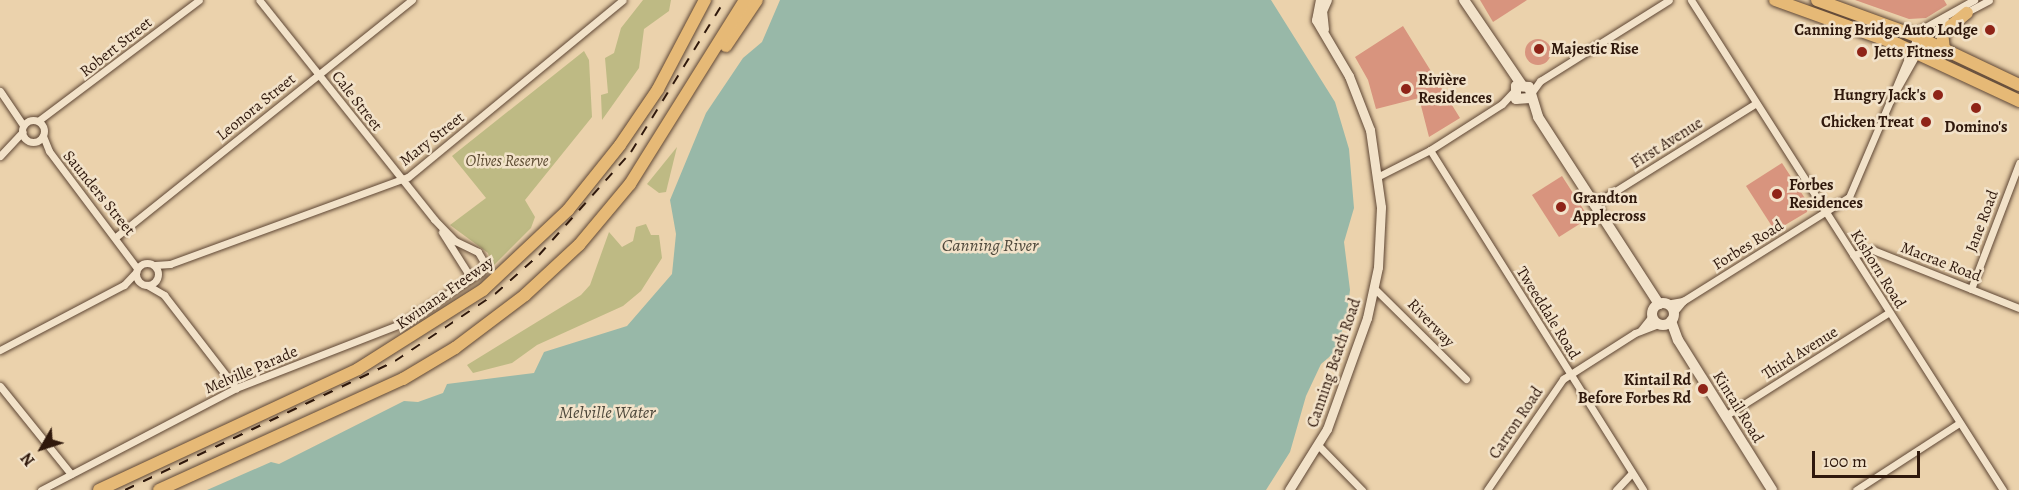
<!DOCTYPE html>
<meta charset="utf-8">
<style>
body{margin:0}
#map{position:relative;width:2019px;height:490px;overflow:hidden;background:#ebd2ac;font-family:Alegreya,serif}
div>[style]{position:absolute}
[style*='--x']{left:calc(var(--x)*1px);top:calc(var(--y)*1px);width:calc(var(--w)*1px);rotate:calc(var(--a)*1deg)}
.green>*{inset:0;background:#beba84}
.water>*{inset:0;background:#98b8a8}
.building>*{inset:0;background:#d8947e}
.round{border-radius:50%}
.roads{filter:drop-shadow(0 0 2px #5e4634) drop-shadow(0 0 2px #5e4634)}
.minor>*{height:7px;margin:-3.5px;padding:0 3.5px;transform-origin:3.5px;border-radius:3.5px;background:#f2e2c9}
.minor>.ring{margin:-3.5px;padding:0;box-sizing:content-box;background:none;border:7px solid #f2e2c9;border-radius:50%}
.tertiary>*{height:9px;margin:-4.5px;padding:0 4.5px;transform-origin:4.5px;border-radius:4.5px;background:#f2e2c9}
.secondary>*{height:10px;margin:-5px;padding:0 5px;transform-origin:5px;border-radius:5px;background:#f2e2c9}
.secondary>.ring{margin:-5px;padding:0;box-sizing:content-box;background:none;border:10px solid #f2e2c9;border-radius:50%}
.trunk>*{height:12px;margin:-6px;padding:0 6px;transform-origin:6px;border-radius:6px;background:#e6b976}
.motorway>*{height:12px;margin:-6px;padding:0 6px;transform-origin:6px;border-radius:6px;background:#e6b976}
.rail>*{height:2px;margin-top:-1px;transform-origin:0;background:repeating-linear-gradient(90deg,#2f180c 0 10px,transparent 0 20px)}
.dots>*{width:16px;height:16px;translate:-50% -50%;box-sizing:border-box;border:3px solid #f2e2c9;border-radius:50%}
span{translate:-50% -50%;white-space:nowrap;text-align:center;line-height:1.15;-webkit-text-stroke:5px #f2e2c9;paint-order:stroke}
.poi-label{font-size:16px;color:#2f180c;font-weight:700}
.right{translate:-100% -50%;text-align:right}
.left{translate:0 -50%;text-align:left}
.street-label{font-size:16px;color:#2f180c}
.park-label{font-size:16px;color:#5a4930;font-style:italic}
.water-label{font-size:18px;color:#4e483b;font-style:italic}
.north{position:absolute;left:12px;top:418px;width:60px;height:60px;-webkit-text-stroke:4px #f2e2c9;paint-order:stroke;rotate:231deg;font-size:16px;font-weight:700;line-height:24px;text-align:center;color:#2f180c}
.north::after{content:'';display:block;margin:auto;width:21px;height:27px;background:#2f180c;clip-path:polygon(50% 0,100% 100%,50% 72%,0 100%)}
.scale{position:absolute;left:1812px;top:451px;width:108px;height:27px;box-sizing:border-box;border:3px solid #2f180c;border-top:0;padding-left:8px;font-size:18px;line-height:21px;white-space:nowrap;color:#2f180c;-webkit-text-stroke:4px #f2e2c9;paint-order:stroke}
</style>
<div id="map">
<div class="green">
<div style="clip-path:polygon(643px 0,671px 0,669px 11px,644px 29px,639px 68px,602px 120px,601px 95px,608px 93px,605px 58px,614px 53px,621px 28px)"></div>
<div style="clip-path:polygon(584px 51px,589px 60px,592px 117px,525px 200px,535px 217px,531px 228px,492px 267px,488px 253px,450px 225px,486px 198px,452px 156px)"></div>
<div style="clip-path:polygon(677px 147px,666px 192px,659px 193px,647px 184px)"></div>
<div style="clip-path:polygon(646px 224px,651px 235px,659px 235px,662px 258px,641px 291px,623px 306px,537px 345px,512px 363px,473px 373px,467px 365px,581px 295px,590px 285px,609px 232px,622px 247px,633px 241px,636px 227px)"></div>
</div>
<div class="water">
<div style="clip-path:polygon(780px 0,1271px 0,1335px 102px,1349px 149px,1354px 208px,1344px 242px,1350px 290px,1346px 320px,1334px 353px,1321px 364px,1306px 396px,1290px 452px,1266px 490px,207px 490px,271px 462px,279px 464px,404px 401px,418px 402px,443px 393px,447px 384px,534px 373px,544px 352px,627px 326px,672px 274px,676px 234px,670px 200px,706px 113px,743px 58px,762px 42px)"></div>
</div>
<div class="building">
<div style="clip-path:polygon(1480px 0,1527px 0,1493px 22px)"></div>
<div style="clip-path:polygon(1855px 0,1944px 0,1947px 5px,1926px 18px,1909px 19px)"></div>
<div style="clip-path:polygon(1403px 26px,1460px 118px,1429px 137px,1419px 98px,1376px 109px,1368px 80px,1355px 57px)"></div>
<div class="round" style="left:1525px;top:39px;width:26px;height:26px"></div>
<div style="clip-path:polygon(1782px 163px,1808px 203px,1807px 212px,1775px 231px,1746px 186px)"></div>
<div style="clip-path:polygon(1562px 176px,1589px 218px,1559px 237px,1532px 195px)"></div>
</div>
<div class="roads">
<div class="minor">
<div style="--x:1691;--y:0;--w:581;--a:57.51"></div>
<div style="--x:1965;--y:13;--w:27;--a:-28"></div>
<div style="--x:0;--y:91;--w:41;--a:55.9"></div>
<div style="--x:1532;--y:92;--w:14;--a:-54"></div>
<div style="--x:1540;--y:81;--w:152;--a:-32.1"></div>
<div style="--x:1890;--y:101;--w:77;--a:-67.1"></div>
<div style="--x:1920;--y:30;--w:62;--a:-29.1"></div>
<div class="ring" style="left:22px;top:120px;width:15px;height:15px"></div>
<div style="--x:38;--y:121;--w:201;--a:-36.9"></div>
<div style="--x:43;--y:136;--w:16;--a:68"></div>
<div style="--x:49;--y:151;--w:146;--a:53.1"></div>
<div style="--x:1430;--y:150;--w:401;--a:57.9"></div>
<div style="--x:0;--y:156;--w:33;--a:-47"></div>
<div style="--x:1379;--y:176;--w:57;--a:-27"></div>
<div style="--x:1430;--y:150;--w:85;--a:-32.6"></div>
<div style="--x:1502;--y:104;--w:18;--a:-47"></div>
<div style="--x:1593;--y:205;--w:192;--a:-32"></div>
<div style="--x:442;--y:232;--w:54;--a:57.8"></div>
<div style="--x:117;--y:236;--w:378;--a:-38.7"></div>
<div style="--x:1853;--y:255;--w:21;--a:-14"></div>
<div style="--x:1873;--y:250;--w:157;--a:21.7"></div>
<div class="ring" style="left:136px;top:263px;width:15px;height:15px"></div>
<div style="--x:155;--y:265;--w:15;--a:-4"></div>
<div style="--x:170;--y:264;--w:253;--a:-20.1"></div>
<div style="--x:408;--y:177;--w:278;--a:-39.5"></div>
<div style="--x:147;--y:285;--w:20;--a:30"></div>
<div style="--x:164;--y:295;--w:118;--a:52.3"></div>
<div style="--x:1375;--y:289;--w:128;--a:44.7"></div>
<div style="--x:1971;--y:289;--w:135;--a:-69.1"></div>
<div style="--x:1666;--y:304;--w:17;--a:-10"></div>
<div style="--x:1673;--y:313;--w:16;--a:-50"></div>
<div style="--x:1683;--y:301;--w:196;--a:-32.1"></div>
<div style="--x:1849;--y:197;--w:104;--a:-66.9"></div>
<div style="--x:1890;--y:101;--w:55;--a:-60.6"></div>
<div style="--x:1917;--y:53;--w:22;--a:-56"></div>
<div style="--x:1929;--y:35;--w:22;--a:-36"></div>
<div style="--x:1641;--y:330;--w:18;--a:-52"></div>
<div style="--x:0;--y:350;--w:140;--a:-27.7"></div>
<div style="--x:124;--y:285;--w:18;--a:-47"></div>
<div style="--x:0;--y:386;--w:113;--a:51.1"></div>
<div style="--x:1725;--y:416;--w:193;--a:-32.3"></div>
<div style="--x:1319;--y:446;--w:62;--a:45.7"></div>
<div style="--x:41;--y:490;--w:220;--a:-27.6"></div>
<div style="--x:236;--y:388;--w:179;--a:-21.3"></div>
<div style="--x:403;--y:323;--w:93;--a:-33.2"></div>
<div style="--x:481;--y:272;--w:9;--a:-63"></div>
<div style="--x:485;--y:264;--w:14;--a:-120"></div>
<div style="--x:478;--y:252;--w:25;--a:-154"></div>
<div style="--x:455;--y:241;--w:30;--a:-134"></div>
<div style="--x:434;--y:219;--w:280;--a:-128.6"></div>
<div style="--x:1487;--y:490;--w:135;--a:-55.6"></div>
<div style="--x:1563;--y:379;--w:85;--a:-32.6"></div>
<div style="--x:1635;--y:333;--w:25;--a:-21"></div>
<div style="--x:1616;--y:490;--w:23;--a:-47"></div>
<div style="--x:1856;--y:490;--w:123;--a:-33"></div>
</div>
<div class="tertiary">
<div style="--x:1324;--y:29;--w:18;--a:-96"></div>
<div style="--x:1322;--y:11;--w:12;--a:-66"></div>
<div style="--x:1289;--y:490;--w:72;--a:-58.1"></div>
<div style="--x:1327;--y:429;--w:118;--a:-70.2"></div>
<div style="--x:1367;--y:318;--w:52;--a:-77.8"></div>
<div style="--x:1378;--y:267;--w:60;--a:-87.1"></div>
<div style="--x:1381;--y:207;--w:78;--a:-98.1"></div>
<div style="--x:1370;--y:130;--w:58;--a:-111.3"></div>
<div style="--x:1349;--y:76;--w:65;--a:-120.5"></div>
<div style="--x:1316;--y:20;--w:20;--a:-79"></div>
</div>
<div class="secondary">
<div style="--x:1464;--y:0;--w:102;--a:55.8"></div>
<div style="--x:1530;--y:98;--w:14;--a:176"></div>
<div style="--x:1516;--y:99;--w:13;--a:-90"></div>
<div style="--x:1516;--y:86;--w:13;--a:4"></div>
<div style="--x:1529;--y:87;--w:31;--a:73"></div>
<div style="--x:1538;--y:117;--w:223;--a:57.1"></div>
<div class="ring" style="left:1652px;top:303px;width:12px;height:12px"></div>
<div style="--x:1671;--y:321;--w:20;--a:70"></div>
<div style="--x:1678;--y:340;--w:177;--a:57.9"></div>
</div>
<div class="trunk">
<div style="--x:1775;--y:0;--w:130;--a:19.8"></div>
<div style="--x:1897;--y:44;--w:135;--a:25"></div>
<div style="--x:1817;--y:0;--w:105;--a:20"></div>
<div style="--x:1916;--y:36;--w:114;--a:25.4"></div>
<div style="--x:1944;--y:49;--w:16;--a:-97"></div>
<div style="--x:1942;--y:33;--w:32;--a:-39"></div>
</div>
<div class="motorway">
<div style="--x:726;--y:46;--w:55;--a:-56"></div>
<div style="--x:99;--y:490;--w:286;--a:-25"></div>
<div style="--x:358;--y:369;--w:148;--a:-32.3"></div>
<div style="--x:483;--y:290;--w:117;--a:-43.3"></div>
<div style="--x:568;--y:210;--w:83;--a:-51.3"></div>
<div style="--x:620;--y:145;--w:68;--a:-55.8"></div>
<div style="--x:658;--y:89;--w:101;--a:-62.2"></div>
<div style="--x:159;--y:490;--w:268;--a:-24.5"></div>
<div style="--x:403;--y:379;--w:61;--a:-30.8"></div>
<div style="--x:455;--y:348;--w:88;--a:-37.1"></div>
<div style="--x:525;--y:295;--w:74;--a:-42.8"></div>
<div style="--x:579;--y:245;--w:80;--a:-50.1"></div>
<div style="--x:630;--y:184;--w:217;--a:-58"></div>
</div>
</div>
<div class="rail">
<div style="--x:125;--y:490;--w:299;--a:-25.5"></div>
<div style="--x:395;--y:361;--w:120;--a:-33.8"></div>
<div style="--x:495;--y:294;--w:59;--a:-41.6"></div>
<div style="--x:539;--y:255;--w:138;--a:-48.2"></div>
<div style="--x:631;--y:152;--w:179;--a:-58.3"></div>
</div>
<div class="dots">
<div style="left:1990px;top:30px;background:#8f2418"></div>
<div style="left:1539px;top:49px;background:#8f2418"></div>
<div style="left:1862px;top:52px;background:#8f2418"></div>
<div style="left:1406px;top:89px;background:#8f2418"></div>
<div style="left:1938px;top:95px;background:#8f2418"></div>
<div style="left:1976px;top:108px;background:#8f2418"></div>
<div style="left:1926px;top:122px;background:#8f2418"></div>
<div style="left:1777px;top:194px;background:#8f2418"></div>
<div style="left:1561px;top:207px;background:#8f2418"></div>
<div style="left:1703px;top:389px;background:#8f2418"></div>
</div>
<div class="poi-label">
<span class="right" style="left:1978px;top:30px">Canning Bridge Auto Lodge</span>
<span class="left" style="left:1551px;top:49px">Majestic Rise</span>
<span class="left" style="left:1874px;top:52px">Jetts Fitness</span>
<span class="left" style="left:1418px;top:89px">Rivière<br>Residences</span>
<span class="right" style="left:1926px;top:95px">Hungry Jack's</span>
<span class="right" style="left:1914px;top:122px">Chicken Treat</span>
<span style="left:1976px;top:127px">Domino's</span>
<span class="left" style="left:1789px;top:194px">Forbes<br>Residences</span>
<span class="left" style="left:1573px;top:207px">Grandton<br>Applecross</span>
<span class="right" style="left:1691px;top:389px">Kintail Rd<br>Before Forbes Rd</span>
</div>
<div class="street-label">
<span style="left:116px;top:47px;rotate:-38deg">Robert Street</span>
<span style="left:357px;top:101px;rotate:52deg">Cale Street</span>
<span style="left:256px;top:107px;rotate:-39deg">Leonora Street</span>
<span style="left:432px;top:139px;rotate:-38deg">Mary Street</span>
<span style="left:1667px;top:143px;rotate:-32deg">First Avenue</span>
<span style="left:99px;top:193px;rotate:51deg">Saunders Street</span>
<span style="left:1982px;top:221px;rotate:-69deg">Jane Road</span>
<span style="left:1748px;top:245px;rotate:-32deg">Forbes Road</span>
<span style="left:1941px;top:262px;rotate:21deg">Macrae Road</span>
<span style="left:1878px;top:269px;rotate:58deg">Kishorn Road</span>
<span style="left:445px;top:293px;rotate:-35deg">Kwinana Freeway</span>
<span style="left:1548px;top:313px;rotate:58deg">Tweeddale Road</span>
<span style="left:1431px;top:323px;rotate:46deg">Riverway</span>
<span style="left:1800px;top:353px;rotate:-32deg">Third Avenue</span>
<span style="left:1334px;top:363px;rotate:-71deg">Canning Beach Road</span>
<span style="left:251px;top:370px;rotate:-23deg">Melville Parade</span>
<span style="left:1738px;top:407px;rotate:58deg">Kintail Road</span>
<span style="left:1516px;top:423px;rotate:-56deg">Carron Road</span>
</div>
<div class="park-label">
<span style="left:507px;top:161px">Olives Reserve</span>
</div>
<div class="water-label">
<span style="left:990px;top:245px">Canning River</span>
<span style="left:607px;top:412px">Melville Water</span>
</div>
<div class="north">N</div>
<div class="scale">100 m</div>
</div>
